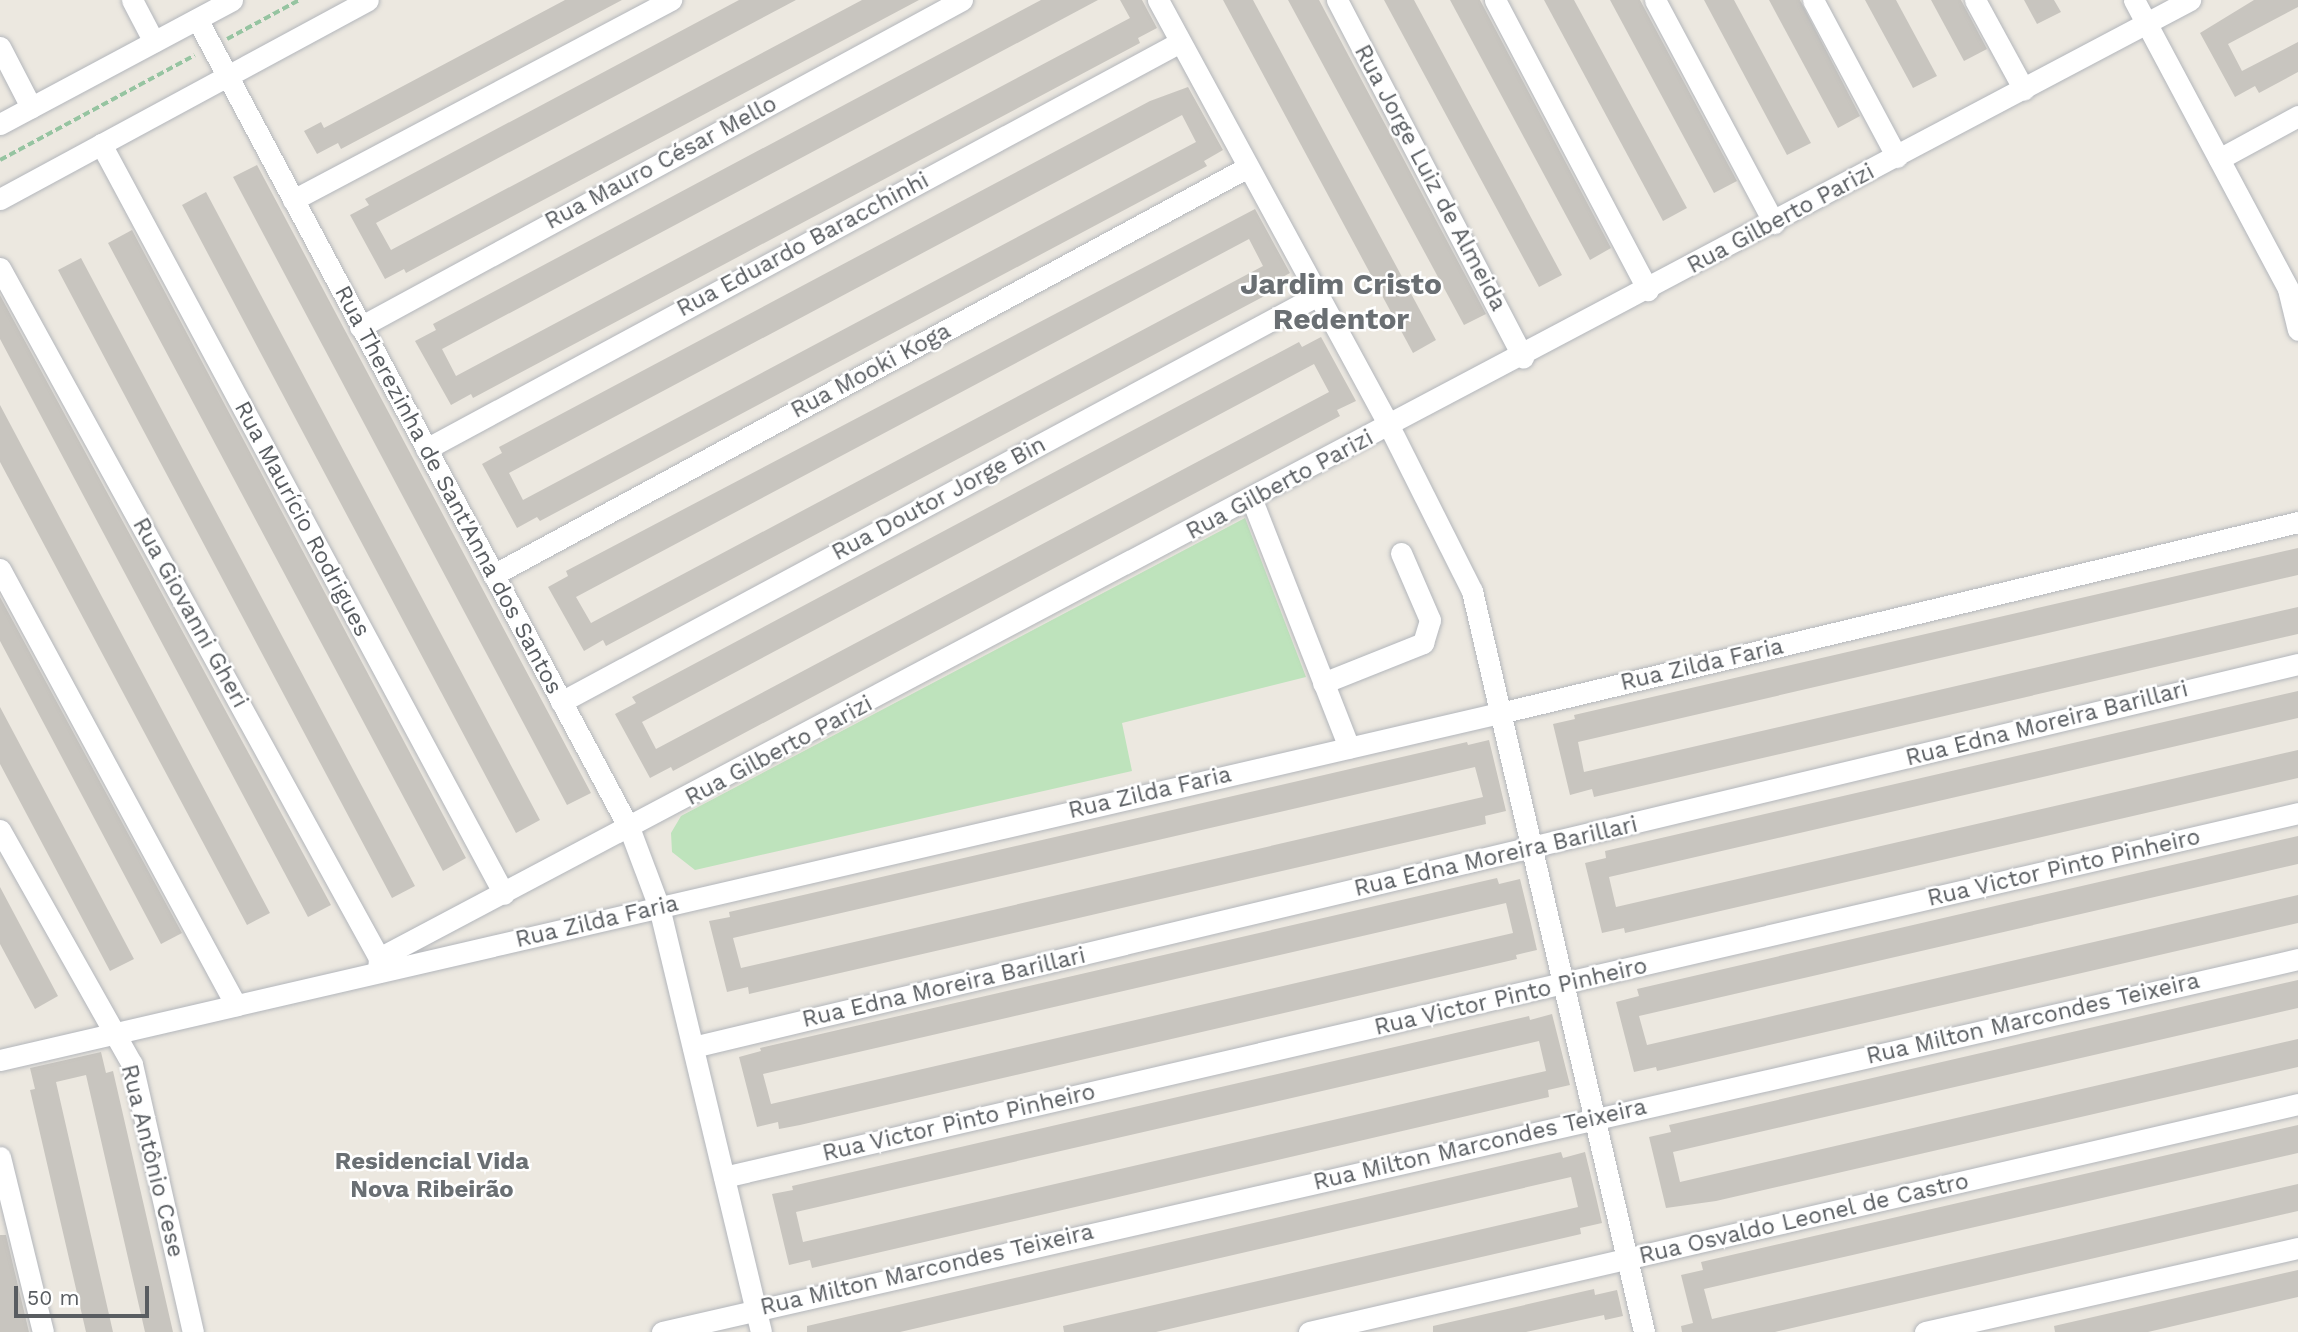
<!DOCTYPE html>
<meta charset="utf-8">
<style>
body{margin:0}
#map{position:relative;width:2298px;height:1332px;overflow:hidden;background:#ece8e0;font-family:"Work Sans",sans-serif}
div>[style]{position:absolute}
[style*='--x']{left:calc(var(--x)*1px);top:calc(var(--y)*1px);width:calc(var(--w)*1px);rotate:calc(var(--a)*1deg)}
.green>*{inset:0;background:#bee3bc}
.building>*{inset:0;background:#c8c5bf}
.path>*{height:3.5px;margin-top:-1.75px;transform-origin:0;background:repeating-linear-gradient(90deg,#96c4a1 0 7px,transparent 0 10.5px)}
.roads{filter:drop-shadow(0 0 2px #b3b6bb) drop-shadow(0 0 2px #b3b6bb)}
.minor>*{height:21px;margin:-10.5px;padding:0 10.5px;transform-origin:10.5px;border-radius:10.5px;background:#fff}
span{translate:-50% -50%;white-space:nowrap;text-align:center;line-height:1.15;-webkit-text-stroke:5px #fff;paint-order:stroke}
.street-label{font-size:23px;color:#595d61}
.neighbourhood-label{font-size:24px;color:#6a6f73;font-weight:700}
.district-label{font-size:30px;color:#6a6f73;font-weight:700}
.scale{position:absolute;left:14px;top:1286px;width:135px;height:32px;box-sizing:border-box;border:4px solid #595d61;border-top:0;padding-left:9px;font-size:21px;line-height:24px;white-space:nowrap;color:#595d61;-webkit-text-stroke:5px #fff;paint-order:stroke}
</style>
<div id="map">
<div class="green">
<div style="clip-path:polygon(1245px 518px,1306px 677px,1122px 723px,1132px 771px,695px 870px,672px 852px,671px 833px,681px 816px)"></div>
</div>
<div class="building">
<div style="clip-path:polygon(565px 0,622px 0,341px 149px,338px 143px,317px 154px,304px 131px,321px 122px,324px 128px)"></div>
<div style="clip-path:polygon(739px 0,796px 0,376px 223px,391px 250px,862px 0,919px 0,406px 273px,404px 269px,385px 279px,350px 215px,369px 205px,365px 199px)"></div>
<div style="clip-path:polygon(1041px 0,1098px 0,442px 349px,456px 376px,1130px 18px,1120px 0,1142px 0,1157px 28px,1138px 38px,1140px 43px,473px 398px,471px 394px,451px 405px,415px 341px,436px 330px,433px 324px)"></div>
<div style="clip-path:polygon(1223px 0,1253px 0,1436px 340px,1413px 353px)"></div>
<div style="clip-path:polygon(1288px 0,1319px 0,1486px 314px,1464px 325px)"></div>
<div style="clip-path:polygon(1384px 0,1414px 0,1562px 275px,1539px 287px)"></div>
<div style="clip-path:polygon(1450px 0,1480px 0,1611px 248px,1590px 260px)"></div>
<div style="clip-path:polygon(1544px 0,1574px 0,1687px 208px,1663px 221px)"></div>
<div style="clip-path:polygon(1610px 0,1640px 0,1737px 181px,1714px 193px)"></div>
<div style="clip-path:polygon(1704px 0,1734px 0,1811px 143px,1787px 155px)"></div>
<div style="clip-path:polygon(1769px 0,1800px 0,1860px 116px,1838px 128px)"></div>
<div style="clip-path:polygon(1865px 0,1896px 0,1937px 76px,1913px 88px)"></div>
<div style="clip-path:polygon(1931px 0,1961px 0,1987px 49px,1964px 61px)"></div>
<div style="clip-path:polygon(2024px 0,2054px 0,2061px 12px,2037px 24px)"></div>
<div style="clip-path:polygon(2254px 0,2298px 0,2298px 7px,2228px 44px,2242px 71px,2298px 42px,2298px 72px,2259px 93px,2255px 86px,2235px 97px,2200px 33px)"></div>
<div style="clip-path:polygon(evenodd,1188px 87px,1223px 150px,1204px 161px,1207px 166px,540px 521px,537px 517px,517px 528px,482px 464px,502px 453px,499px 447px,1150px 101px,1188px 87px,1182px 115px,1196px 142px,523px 500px,509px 473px,1182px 115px)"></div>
<div style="clip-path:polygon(257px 165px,591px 793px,567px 805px,233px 177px)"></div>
<div style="clip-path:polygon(206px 192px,540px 820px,516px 833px,182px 205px)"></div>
<div style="clip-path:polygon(evenodd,1255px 209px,1290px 273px,1270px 284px,1274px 291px,606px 646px,603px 640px,584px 651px,548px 587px,568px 576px,566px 571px,1255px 209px,1249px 239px,1263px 266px,591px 623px,576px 597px,1249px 239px)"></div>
<div style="clip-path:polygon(132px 230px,466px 858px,443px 871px,108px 243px)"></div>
<div style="clip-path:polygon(81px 258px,415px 886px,392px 898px,58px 270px)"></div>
<div style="clip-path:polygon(0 295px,331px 905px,308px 917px,0 339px)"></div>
<div style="clip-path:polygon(evenodd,1321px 337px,1356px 401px,1337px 410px,1340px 416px,673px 771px,671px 767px,650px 778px,615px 714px,636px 703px,632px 697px,1299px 342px,1302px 347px,1321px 337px,1314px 364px,1329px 392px,656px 749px,642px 722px,1314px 364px)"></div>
<div style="clip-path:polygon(0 405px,270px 913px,247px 925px,0 462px)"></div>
<div style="clip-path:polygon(2298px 548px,2298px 575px,1578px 742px,1584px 772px,2298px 607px,2298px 634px,1594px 797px,1592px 789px,1570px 795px,1553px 724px,1575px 719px,1574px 715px)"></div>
<div style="clip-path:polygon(0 597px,182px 933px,161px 944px,0 641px)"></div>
<div style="clip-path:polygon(2298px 691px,2298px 718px,1609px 877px,1616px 907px,2298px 750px,2298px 778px,1625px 933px,1624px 928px,1602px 933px,1585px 863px,1606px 858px,1605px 851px)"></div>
<div style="clip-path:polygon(0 707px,134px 959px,110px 971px,0 764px)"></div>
<div style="clip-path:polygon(evenodd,1489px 740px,1506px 811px,1485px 816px,1486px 824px,749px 994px,748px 987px,727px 992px,709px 921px,730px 917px,729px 912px,1467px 742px,1468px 745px,1489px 740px,1475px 767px,1483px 797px,741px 968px,733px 938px,1475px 767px)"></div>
<div style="clip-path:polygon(2298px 836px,2298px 864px,1639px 1016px,1647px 1045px,2298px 895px,2298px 923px,1657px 1071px,1656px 1067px,1634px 1072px,1616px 1002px,1639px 996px,1637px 989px)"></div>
<div style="clip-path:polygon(evenodd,1497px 878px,1499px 884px,1520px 879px,1531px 924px,1537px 950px,1516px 955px,1517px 959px,800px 1125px,779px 1129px,778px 1122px,757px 1127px,739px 1057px,761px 1051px,760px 1048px,1497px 878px,1506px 903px,1513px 933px,771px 1104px,763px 1074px,1506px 903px)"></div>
<div style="clip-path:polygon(0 887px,58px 996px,35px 1009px,0 944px)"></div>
<div style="clip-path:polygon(2298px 980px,2298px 1008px,1673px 1152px,1680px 1182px,2298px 1039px,2298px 1067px,1716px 1201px,1666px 1208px,1649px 1137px,1671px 1132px,1669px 1125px)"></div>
<div style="clip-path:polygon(evenodd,1552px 1014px,1570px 1085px,1548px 1090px,1549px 1097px,812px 1268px,810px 1260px,789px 1265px,772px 1194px,793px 1190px,792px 1186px,1529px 1016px,1530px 1020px,1552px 1014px,1539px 1041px,1546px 1071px,803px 1242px,796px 1212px,1539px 1041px)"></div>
<div style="clip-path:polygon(101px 1052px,106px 1073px,113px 1071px,173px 1332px,145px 1332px,86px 1075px,56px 1082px,113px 1332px,86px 1332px,30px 1090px,35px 1089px,30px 1068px)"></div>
<div style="clip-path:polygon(2298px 1125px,2298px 1153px,1704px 1289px,1712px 1319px,2298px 1184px,2298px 1211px,1775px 1332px,1682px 1332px,1681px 1326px,1693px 1323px,1681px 1275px,1703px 1270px,1701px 1262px)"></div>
<div style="clip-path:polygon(1561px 1152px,1563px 1158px,1585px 1152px,1596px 1197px,1602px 1223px,1580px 1228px,1581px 1234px,1156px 1332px,1064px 1332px,1063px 1326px,1578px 1207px,1571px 1177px,900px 1332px,807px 1332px,807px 1326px)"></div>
<div style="clip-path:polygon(0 1235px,6px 1235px,29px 1332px,0 1332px)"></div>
<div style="clip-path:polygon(2298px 1270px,2298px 1297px,2148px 1332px,2055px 1332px,2054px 1326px)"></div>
<div style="clip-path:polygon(1594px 1289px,1595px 1295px,1617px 1290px,1623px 1316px,1605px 1320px,1604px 1315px,1526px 1332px,1433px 1332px,1433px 1326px)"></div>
</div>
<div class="path">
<div style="--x:227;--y:39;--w:82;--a:-28.4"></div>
<div style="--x:0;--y:160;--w:221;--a:-28.3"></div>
</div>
<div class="roads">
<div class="minor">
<div style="--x:132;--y:0;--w:47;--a:62.4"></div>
<div style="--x:1158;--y:0;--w:487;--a:61.5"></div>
<div style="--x:1390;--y:428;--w:182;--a:63.3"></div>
<div style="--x:1472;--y:591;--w:761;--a:76.93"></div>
<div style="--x:1337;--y:0;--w:403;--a:62.5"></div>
<div style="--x:1495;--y:0;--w:328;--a:62.2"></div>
<div style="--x:1655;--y:0;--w:253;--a:61.9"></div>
<div style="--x:1813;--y:0;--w:178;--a:61.9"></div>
<div style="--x:1975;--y:0;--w:102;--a:61.4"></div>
<div style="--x:2134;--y:0;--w:327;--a:61.9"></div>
<div style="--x:2288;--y:289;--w:42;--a:76.3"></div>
<div style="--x:197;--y:19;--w:919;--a:61.9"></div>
<div style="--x:630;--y:830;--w:82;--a:69.4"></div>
<div style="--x:659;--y:907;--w:437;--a:76.5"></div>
<div style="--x:0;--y:47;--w:68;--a:62.7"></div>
<div style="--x:0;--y:124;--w:263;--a:-28.1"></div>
<div style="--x:101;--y:144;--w:851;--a:61.75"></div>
<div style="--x:2219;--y:159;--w:90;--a:-28.6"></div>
<div style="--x:0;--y:199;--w:418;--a:-28.4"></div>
<div style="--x:293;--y:200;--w:428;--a:-27.9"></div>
<div style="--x:0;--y:268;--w:787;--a:61.22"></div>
<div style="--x:360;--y:327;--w:685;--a:-28.51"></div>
<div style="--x:426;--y:449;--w:857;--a:-28.36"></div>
<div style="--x:1252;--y:500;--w:266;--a:68.6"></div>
<div style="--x:0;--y:569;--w:496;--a:61.6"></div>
<div style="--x:493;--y:575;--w:858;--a:-28.39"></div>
<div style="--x:1323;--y:683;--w:108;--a:-21.8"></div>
<div style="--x:1423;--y:643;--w:24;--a:-73"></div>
<div style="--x:1430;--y:620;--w:73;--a:-113.4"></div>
<div style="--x:561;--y:702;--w:859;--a:-28.26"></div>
<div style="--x:0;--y:830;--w:269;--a:60.6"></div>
<div style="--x:132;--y:1064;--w:275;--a:77.2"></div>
<div style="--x:378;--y:972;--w:14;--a:-86"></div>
<div style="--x:379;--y:958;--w:2049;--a:-27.88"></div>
<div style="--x:693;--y:1047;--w:1650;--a:-13.42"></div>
<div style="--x:0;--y:1060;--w:1540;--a:-13.03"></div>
<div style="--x:1500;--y:713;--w:821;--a:-13.46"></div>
<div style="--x:0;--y:1157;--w:180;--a:76.2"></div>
<div style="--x:724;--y:1177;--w:1616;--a:-13.02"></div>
<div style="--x:662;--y:1332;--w:1678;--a:-12.84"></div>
<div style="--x:1309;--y:1332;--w:1015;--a:-12.98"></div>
<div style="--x:1925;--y:1332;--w:382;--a:-12.7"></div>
</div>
</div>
<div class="street-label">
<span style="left:661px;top:163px;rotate:-28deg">Rua Mauro César Mello</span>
<span style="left:1430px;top:178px;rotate:62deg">Rua Jorge Luiz de Almeida</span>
<span style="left:1781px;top:219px;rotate:-28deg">Rua Gilberto Parizi</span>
<span style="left:803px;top:245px;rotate:-28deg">Rua Eduardo Baracchinhi</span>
<span style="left:871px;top:371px;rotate:-28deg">Rua Mooki Koga</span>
<span style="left:1280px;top:485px;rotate:-28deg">Rua Gilberto Parizi</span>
<span style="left:448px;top:490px;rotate:62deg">Rua Therezinha de Sant'Anna dos Santos</span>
<span style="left:939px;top:499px;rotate:-28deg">Rua Doutor Jorge Bin</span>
<span style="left:302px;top:519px;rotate:62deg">Rua Maurício Rodrigues</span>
<span style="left:190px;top:613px;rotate:61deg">Rua Giovanni Gheri</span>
<span style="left:1702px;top:665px;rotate:-13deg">Rua Zilda Faria</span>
<span style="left:2047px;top:724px;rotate:-14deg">Rua Edna Moreira Barillari</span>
<span style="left:779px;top:751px;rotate:-28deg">Rua Gilberto Parizi</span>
<span style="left:1150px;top:793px;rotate:-13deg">Rua Zilda Faria</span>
<span style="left:1496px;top:857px;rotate:-13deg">Rua Edna Moreira Barillari</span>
<span style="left:2064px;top:868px;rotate:-13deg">Rua Victor Pinto Pinheiro</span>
<span style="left:597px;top:922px;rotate:-13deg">Rua Zilda Faria</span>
<span style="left:944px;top:988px;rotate:-13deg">Rua Edna Moreira Barillari</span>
<span style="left:1511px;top:997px;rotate:-13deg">Rua Victor Pinto Pinheiro</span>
<span style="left:2033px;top:1019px;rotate:-13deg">Rua Milton Marcondes Teixeira</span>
<span style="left:959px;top:1123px;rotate:-13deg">Rua Victor Pinto Pinheiro</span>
<span style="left:1480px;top:1145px;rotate:-13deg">Rua Milton Marcondes Teixeira</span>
<span style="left:152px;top:1161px;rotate:76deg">Rua Antônio Cese</span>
<span style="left:1804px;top:1219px;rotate:-13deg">Rua Osvaldo Leonel de Castro</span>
<span style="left:927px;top:1270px;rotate:-13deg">Rua Milton Marcondes Teixeira</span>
</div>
<div class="neighbourhood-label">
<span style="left:432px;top:1176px">Residencial Vida<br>Nova Ribeirão</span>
</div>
<div class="district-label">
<span style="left:1341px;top:301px">Jardim Cristo<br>Redentor</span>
</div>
<div class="scale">50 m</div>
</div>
